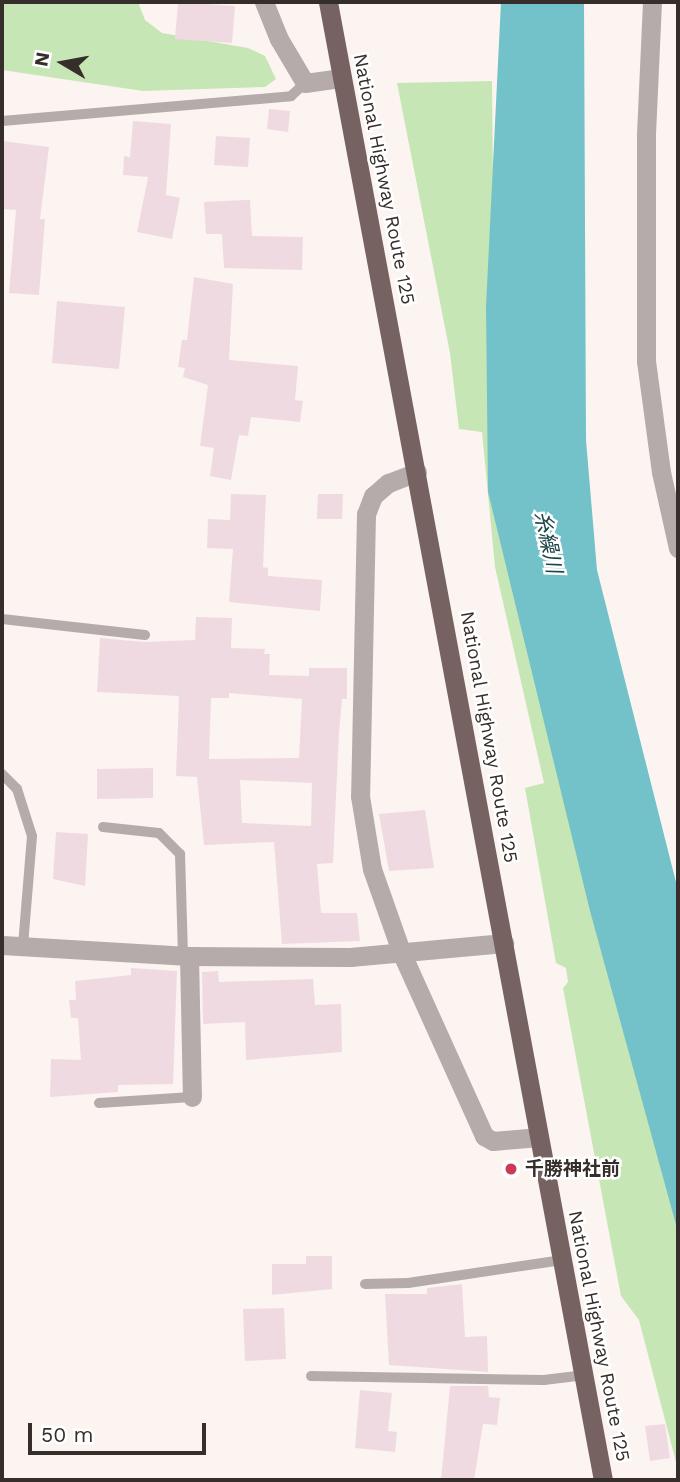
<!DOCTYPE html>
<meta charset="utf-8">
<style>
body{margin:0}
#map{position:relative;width:680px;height:1482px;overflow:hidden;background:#fcf4f0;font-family:"Work Sans","Noto Sans JP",sans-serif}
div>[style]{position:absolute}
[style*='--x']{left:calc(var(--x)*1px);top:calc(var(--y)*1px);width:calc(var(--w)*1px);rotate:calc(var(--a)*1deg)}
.green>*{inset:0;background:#c7e6b5}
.water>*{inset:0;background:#74c2c9}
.building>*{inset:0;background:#f0dae1}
.service>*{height:10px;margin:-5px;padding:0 5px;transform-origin:5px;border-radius:5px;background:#b5abab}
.minor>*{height:19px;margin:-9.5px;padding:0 9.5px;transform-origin:9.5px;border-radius:9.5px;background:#b5abab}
.tertiary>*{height:19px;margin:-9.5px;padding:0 9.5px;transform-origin:9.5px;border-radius:9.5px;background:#b5abab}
.trunk>*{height:19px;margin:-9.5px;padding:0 9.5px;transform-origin:9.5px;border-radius:9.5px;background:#756261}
.dots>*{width:19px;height:19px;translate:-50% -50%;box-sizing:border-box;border:4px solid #fff;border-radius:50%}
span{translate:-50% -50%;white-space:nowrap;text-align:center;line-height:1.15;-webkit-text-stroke:5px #fff;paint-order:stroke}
.street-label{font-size:19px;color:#362e2a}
.poi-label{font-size:19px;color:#362e2a;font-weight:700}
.left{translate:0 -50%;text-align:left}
.water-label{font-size:21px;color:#21464a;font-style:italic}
.frame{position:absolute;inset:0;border:4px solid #362e2a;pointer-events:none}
.north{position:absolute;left:28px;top:28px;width:70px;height:70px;-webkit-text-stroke:5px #fff;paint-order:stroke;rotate:280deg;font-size:19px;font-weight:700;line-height:28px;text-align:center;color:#362e2a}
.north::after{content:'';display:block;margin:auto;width:24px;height:32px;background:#362e2a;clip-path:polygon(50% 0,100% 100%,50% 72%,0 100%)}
.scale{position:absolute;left:28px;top:1423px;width:178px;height:32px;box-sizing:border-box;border:4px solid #362e2a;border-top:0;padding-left:9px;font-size:21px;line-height:24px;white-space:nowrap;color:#362e2a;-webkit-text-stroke:5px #fff;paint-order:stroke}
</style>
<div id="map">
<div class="green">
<div style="clip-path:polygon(41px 2px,138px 2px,145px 20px,162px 33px,248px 48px,265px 56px,276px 79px,265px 87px,143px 91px,2px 70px,2px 4px)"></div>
<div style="clip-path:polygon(492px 81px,494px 281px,678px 1213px,677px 1466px,639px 1320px,621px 1296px,563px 988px,568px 982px,566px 968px,556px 963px,525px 788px,544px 783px,495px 567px,482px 432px,459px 429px,450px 353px,397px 83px)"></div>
</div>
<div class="water">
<div style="clip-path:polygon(501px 2px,584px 2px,586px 440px,597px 570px,678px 890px,678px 1232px,590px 911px,488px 492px,486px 306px)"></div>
</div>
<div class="building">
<div style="clip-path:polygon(178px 2px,235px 6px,232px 43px,175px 39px)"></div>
<div style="clip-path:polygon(269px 109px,290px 111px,288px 132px,267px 129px)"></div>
<div style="clip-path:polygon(133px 121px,171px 124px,166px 195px,180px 198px,172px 239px,137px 232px,148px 177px,123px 175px,124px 156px,130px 157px)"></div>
<div style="clip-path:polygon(216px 136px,250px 138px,248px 167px,214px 165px)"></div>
<div style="clip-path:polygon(2px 141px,49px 147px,40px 219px,45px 219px,39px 295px,9px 293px,16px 210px,2px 209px)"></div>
<div style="clip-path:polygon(246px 200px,250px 200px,252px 236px,303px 237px,302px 270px,224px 268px,222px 234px,206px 234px,204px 202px)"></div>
<div style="clip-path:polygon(194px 277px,233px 284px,229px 360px,298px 366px,295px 400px,303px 401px,300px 422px,251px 417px,248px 436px,239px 435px,231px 480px,210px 476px,214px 448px,200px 446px,208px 385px,183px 377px,185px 368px,178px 367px,182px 340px,187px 340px)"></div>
<div style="clip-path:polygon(57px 301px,125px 307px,119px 369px,52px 363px)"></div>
<div style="clip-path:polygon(231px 494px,266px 495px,263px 567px,268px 568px,268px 576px,322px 580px,320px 611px,229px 602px,233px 549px,207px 548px,208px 519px,230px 520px)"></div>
<div style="clip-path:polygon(318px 494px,343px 494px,342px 519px,317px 519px)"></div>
<div style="clip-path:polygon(evenodd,196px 617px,232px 618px,231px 648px,265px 649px,264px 654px,270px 654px,269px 675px,309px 676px,309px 668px,347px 668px,347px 699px,342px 699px,339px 732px,333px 863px,317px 864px,321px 913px,357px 913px,360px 941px,282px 944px,274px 842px,204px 845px,197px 777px,176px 776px,179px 696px,97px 692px,100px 638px,144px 642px,195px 640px,196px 617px,229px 693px,302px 699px,299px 758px,209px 759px,211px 698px,229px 698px,229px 693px,196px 617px,240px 780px,312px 783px,311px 826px,242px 823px,240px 780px)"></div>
<div style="clip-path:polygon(153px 768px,153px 798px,97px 799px,97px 769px)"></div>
<div style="clip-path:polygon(425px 810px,434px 868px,389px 871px,379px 814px)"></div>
<div style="clip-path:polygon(56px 832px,88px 834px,85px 886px,53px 879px)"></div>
<div style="clip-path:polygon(131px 968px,177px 971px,173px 1084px,118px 1085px,118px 1092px,50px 1097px,51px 1059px,81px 1060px,78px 1018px,71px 1018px,69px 1000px,76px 1000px,75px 981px,131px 975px)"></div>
<div style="clip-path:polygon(218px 971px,219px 982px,313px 979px,315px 1005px,341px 1004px,342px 1052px,246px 1060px,245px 1022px,203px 1024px,202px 972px)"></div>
<div style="clip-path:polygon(306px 1256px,332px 1256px,332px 1289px,272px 1295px,272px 1264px,306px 1264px)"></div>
<div style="clip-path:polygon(462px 1284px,465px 1337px,487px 1336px,488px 1372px,389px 1365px,385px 1294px,427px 1294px,427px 1288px)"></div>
<div style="clip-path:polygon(284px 1308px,286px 1359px,245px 1361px,243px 1309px)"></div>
<div style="clip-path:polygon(450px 1386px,488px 1386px,489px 1397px,500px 1398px,497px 1425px,483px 1424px,474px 1480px,441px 1480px)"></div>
<div style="clip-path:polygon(360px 1390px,392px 1393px,388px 1431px,397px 1432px,395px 1452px,355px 1448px)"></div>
<div style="clip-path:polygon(665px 1424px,670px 1458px,650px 1461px,645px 1426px)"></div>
</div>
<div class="service">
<div style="--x:2;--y:121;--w:290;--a:-4.9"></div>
<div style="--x:291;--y:96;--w:19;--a:-43"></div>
<div style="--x:2;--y:619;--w:144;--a:6.4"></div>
<div style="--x:2;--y:774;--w:21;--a:45"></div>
<div style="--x:17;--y:789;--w:49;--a:72.3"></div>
<div style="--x:32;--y:836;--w:110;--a:94.7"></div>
<div style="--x:103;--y:827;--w:56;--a:6.1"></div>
<div style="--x:159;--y:833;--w:30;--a:45"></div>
<div style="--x:180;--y:854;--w:102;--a:88.3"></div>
<div style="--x:99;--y:1103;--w:93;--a:-3.7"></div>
<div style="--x:365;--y:1284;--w:43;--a:-1.3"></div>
<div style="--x:408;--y:1283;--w:156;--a:-8.5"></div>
<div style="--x:311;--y:1376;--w:233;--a:1"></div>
<div style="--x:544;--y:1380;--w:39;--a:-7"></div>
</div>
<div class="minor">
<div style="--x:264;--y:2;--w:40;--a:68"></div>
<div style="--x:279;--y:39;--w:51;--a:59.4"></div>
<div style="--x:305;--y:83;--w:37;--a:-8"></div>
<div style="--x:417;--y:472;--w:31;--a:159"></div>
<div style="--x:388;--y:483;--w:20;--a:139"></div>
<div style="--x:373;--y:496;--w:19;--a:111"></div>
<div style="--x:366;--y:514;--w:282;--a:91.2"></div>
<div style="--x:360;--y:796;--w:74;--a:80.7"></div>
<div style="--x:372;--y:869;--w:90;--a:70.6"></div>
<div style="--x:402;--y:954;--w:200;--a:65.7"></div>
<div style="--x:484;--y:1136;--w:10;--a:29"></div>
<div style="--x:493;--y:1141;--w:46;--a:-5"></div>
<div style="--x:2;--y:945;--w:187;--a:3.4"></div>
<div style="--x:189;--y:956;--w:161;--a:0.4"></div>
<div style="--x:350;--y:957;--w:155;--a:-5.2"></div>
<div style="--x:189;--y:956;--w:141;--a:88.8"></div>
</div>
<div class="tertiary">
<div style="--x:652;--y:2;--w:132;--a:92.6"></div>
<div style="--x:646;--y:134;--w:227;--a:90"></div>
<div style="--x:646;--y:361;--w:112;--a:82.3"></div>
<div style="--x:661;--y:472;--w:78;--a:77.4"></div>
</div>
<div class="trunk">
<div style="--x:328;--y:2;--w:1503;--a:79.46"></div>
</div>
<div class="dots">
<div style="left:511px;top:1169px;background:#cb3b57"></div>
</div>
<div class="street-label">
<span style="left:384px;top:179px;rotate:79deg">National Highway Route 125</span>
<span style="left:489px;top:737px;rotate:80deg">National Highway Route 125</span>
<span style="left:599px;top:1336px;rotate:79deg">National Highway Route 125</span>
</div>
<div class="poi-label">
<span class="left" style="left:525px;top:1169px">千勝神社前</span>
</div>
<div class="water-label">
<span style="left:548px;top:542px;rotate:78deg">糸繰川</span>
</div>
<div class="frame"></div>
<div class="north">N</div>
<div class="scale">50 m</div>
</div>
